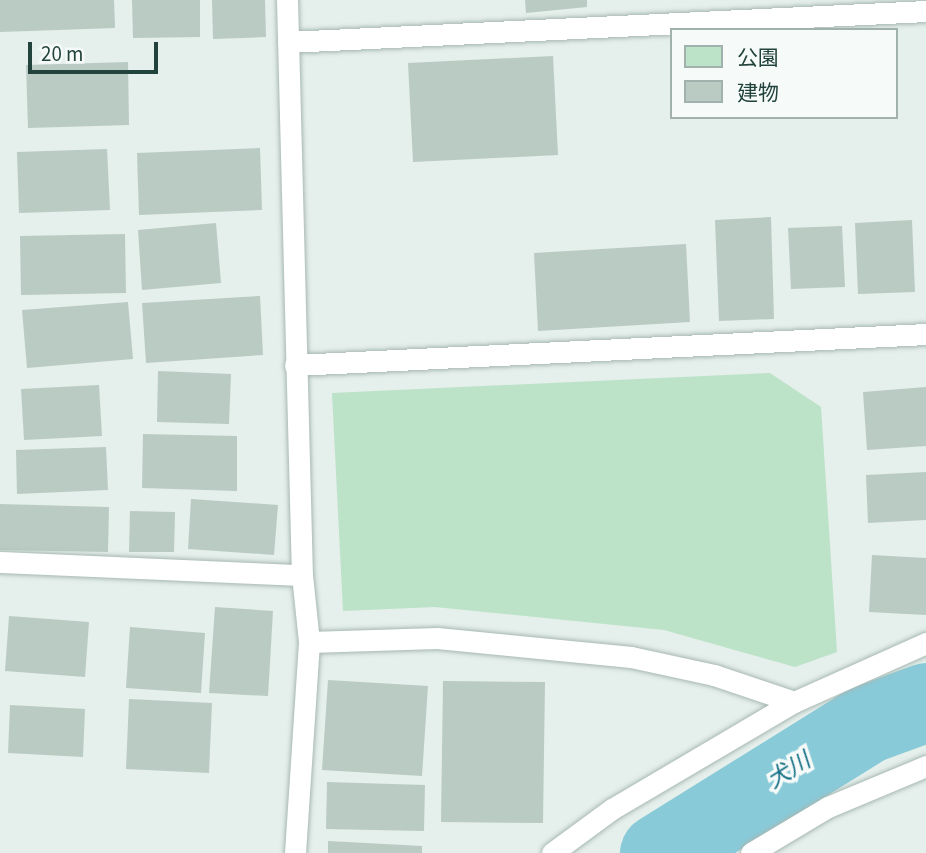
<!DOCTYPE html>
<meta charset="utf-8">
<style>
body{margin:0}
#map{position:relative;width:926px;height:853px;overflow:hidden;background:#e5efeb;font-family:"Source Sans 3","Noto Sans JP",sans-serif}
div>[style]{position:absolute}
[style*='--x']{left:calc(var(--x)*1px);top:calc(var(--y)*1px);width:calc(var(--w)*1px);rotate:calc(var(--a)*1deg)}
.green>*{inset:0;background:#bce2c8}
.river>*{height:79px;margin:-39.5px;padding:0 39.5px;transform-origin:39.5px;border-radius:39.5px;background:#89cad9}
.building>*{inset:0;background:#bacbc4}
.roads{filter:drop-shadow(0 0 2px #a7b8b3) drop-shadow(0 0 2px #a7b8b3)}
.service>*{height:21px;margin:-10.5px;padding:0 10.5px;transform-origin:10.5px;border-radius:10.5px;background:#fff}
span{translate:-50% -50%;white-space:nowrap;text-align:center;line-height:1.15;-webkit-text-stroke:7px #f6fbf9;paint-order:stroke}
.water-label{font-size:23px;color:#156f86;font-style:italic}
.legend{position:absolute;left:670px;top:28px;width:228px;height:91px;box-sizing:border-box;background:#f6fbf9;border:2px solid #a1b1ad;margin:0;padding:9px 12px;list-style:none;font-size:21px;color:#22433c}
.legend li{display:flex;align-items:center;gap:14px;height:35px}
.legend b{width:35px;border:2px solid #a1b1ad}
.scale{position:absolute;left:28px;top:42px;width:130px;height:32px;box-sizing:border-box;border:4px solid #22433c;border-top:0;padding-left:9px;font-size:21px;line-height:24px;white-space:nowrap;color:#22433c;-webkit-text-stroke:5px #f6fbf9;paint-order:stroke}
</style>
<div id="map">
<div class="green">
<div style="clip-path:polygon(770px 373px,821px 407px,837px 652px,795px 667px,664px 630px,435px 607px,343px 611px,332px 393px)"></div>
</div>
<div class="river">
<div style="--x:659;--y:853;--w:244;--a:-31.9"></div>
<div style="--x:866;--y:724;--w:64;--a:-20.1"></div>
</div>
<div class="building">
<div style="clip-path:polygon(0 0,114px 0,115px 28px,0 32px)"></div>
<div style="clip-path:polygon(132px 0,200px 0,200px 37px,133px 38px)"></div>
<div style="clip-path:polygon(212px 0,265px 0,266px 37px,213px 39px)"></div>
<div style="clip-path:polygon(525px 0,587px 0,587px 7px,526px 13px)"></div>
<div style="clip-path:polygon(553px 56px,558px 155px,413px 162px,408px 63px)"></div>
<div style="clip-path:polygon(128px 62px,129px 125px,28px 128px,26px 65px)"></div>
<div style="clip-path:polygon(260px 148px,262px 210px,139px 215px,137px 153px)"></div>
<div style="clip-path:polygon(107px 149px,110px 210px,19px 213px,17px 152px)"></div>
<div style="clip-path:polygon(771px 217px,774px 319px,719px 321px,715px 220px)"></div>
<div style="clip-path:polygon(912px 220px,915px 292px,858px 294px,855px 223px)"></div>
<div style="clip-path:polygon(216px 223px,221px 283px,142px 290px,138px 230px)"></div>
<div style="clip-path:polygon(842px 226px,845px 287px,791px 289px,788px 228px)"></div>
<div style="clip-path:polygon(125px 234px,126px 293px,21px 295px,20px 236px)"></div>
<div style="clip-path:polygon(686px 244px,690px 322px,538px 331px,534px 253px)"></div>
<div style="clip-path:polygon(260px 296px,263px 355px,146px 363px,142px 303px)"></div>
<div style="clip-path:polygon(128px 302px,133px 359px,27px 368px,22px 310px)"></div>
<div style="clip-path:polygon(158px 371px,231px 374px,229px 424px,157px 422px)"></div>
<div style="clip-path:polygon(99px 385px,102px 436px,24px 440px,21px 389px)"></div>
<div style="clip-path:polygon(926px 387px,926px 446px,867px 450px,863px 392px)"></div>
<div style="clip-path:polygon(143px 434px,237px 436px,237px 491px,142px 488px)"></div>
<div style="clip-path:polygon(106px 447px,108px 490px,17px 494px,16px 450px)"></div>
<div style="clip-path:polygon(926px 472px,926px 520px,868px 523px,866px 475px)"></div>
<div style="clip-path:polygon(191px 499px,278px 505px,274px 555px,188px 549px)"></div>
<div style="clip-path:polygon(0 504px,109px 507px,108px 552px,0 550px)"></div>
<div style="clip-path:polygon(130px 511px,175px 512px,174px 552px,129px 552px)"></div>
<div style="clip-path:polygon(872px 555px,926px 558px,926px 615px,869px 612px)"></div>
<div style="clip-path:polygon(215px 607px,273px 611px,268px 696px,209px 693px)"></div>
<div style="clip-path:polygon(9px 616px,89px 622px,85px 677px,5px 671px)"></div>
<div style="clip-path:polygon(130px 627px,205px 633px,201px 693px,126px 688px)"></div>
<div style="clip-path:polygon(328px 680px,428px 686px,422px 776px,322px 770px)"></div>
<div style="clip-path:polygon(443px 681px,545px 682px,543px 823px,441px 822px)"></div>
<div style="clip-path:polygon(129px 699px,212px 703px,209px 773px,126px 769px)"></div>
<div style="clip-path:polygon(10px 705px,85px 709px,83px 757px,8px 753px)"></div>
<div style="clip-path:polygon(327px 782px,425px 785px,424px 831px,326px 829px)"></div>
<div style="clip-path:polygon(328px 841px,422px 846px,422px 853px,328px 853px)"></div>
</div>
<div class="roads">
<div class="service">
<div style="--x:287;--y:0;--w:575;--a:88.51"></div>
<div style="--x:302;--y:575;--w:67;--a:84"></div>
<div style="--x:309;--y:642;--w:211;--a:93.8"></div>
<div style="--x:288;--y:42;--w:639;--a:-2.78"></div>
<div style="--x:295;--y:365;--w:632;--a:-2.81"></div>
<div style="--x:0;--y:562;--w:302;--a:2.5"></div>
<div style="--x:309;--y:642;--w:128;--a:-1.8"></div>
<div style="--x:437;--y:638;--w:195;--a:5.6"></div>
<div style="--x:631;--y:657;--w:85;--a:12.2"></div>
<div style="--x:714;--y:675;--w:84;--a:18.6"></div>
<div style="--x:794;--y:702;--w:145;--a:-24.1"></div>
<div style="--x:552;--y:853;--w:74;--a:-36.3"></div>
<div style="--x:612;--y:809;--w:211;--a:-30.5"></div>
<div style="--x:751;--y:853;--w:90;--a:-30.9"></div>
<div style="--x:828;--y:807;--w:106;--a:-22.7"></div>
</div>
</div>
<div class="water-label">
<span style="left:789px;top:771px;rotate:-32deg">犬川</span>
</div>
<ul class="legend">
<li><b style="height:19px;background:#bce2c8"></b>公園</li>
<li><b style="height:19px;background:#bacbc4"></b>建物</li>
</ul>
<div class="scale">20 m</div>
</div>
